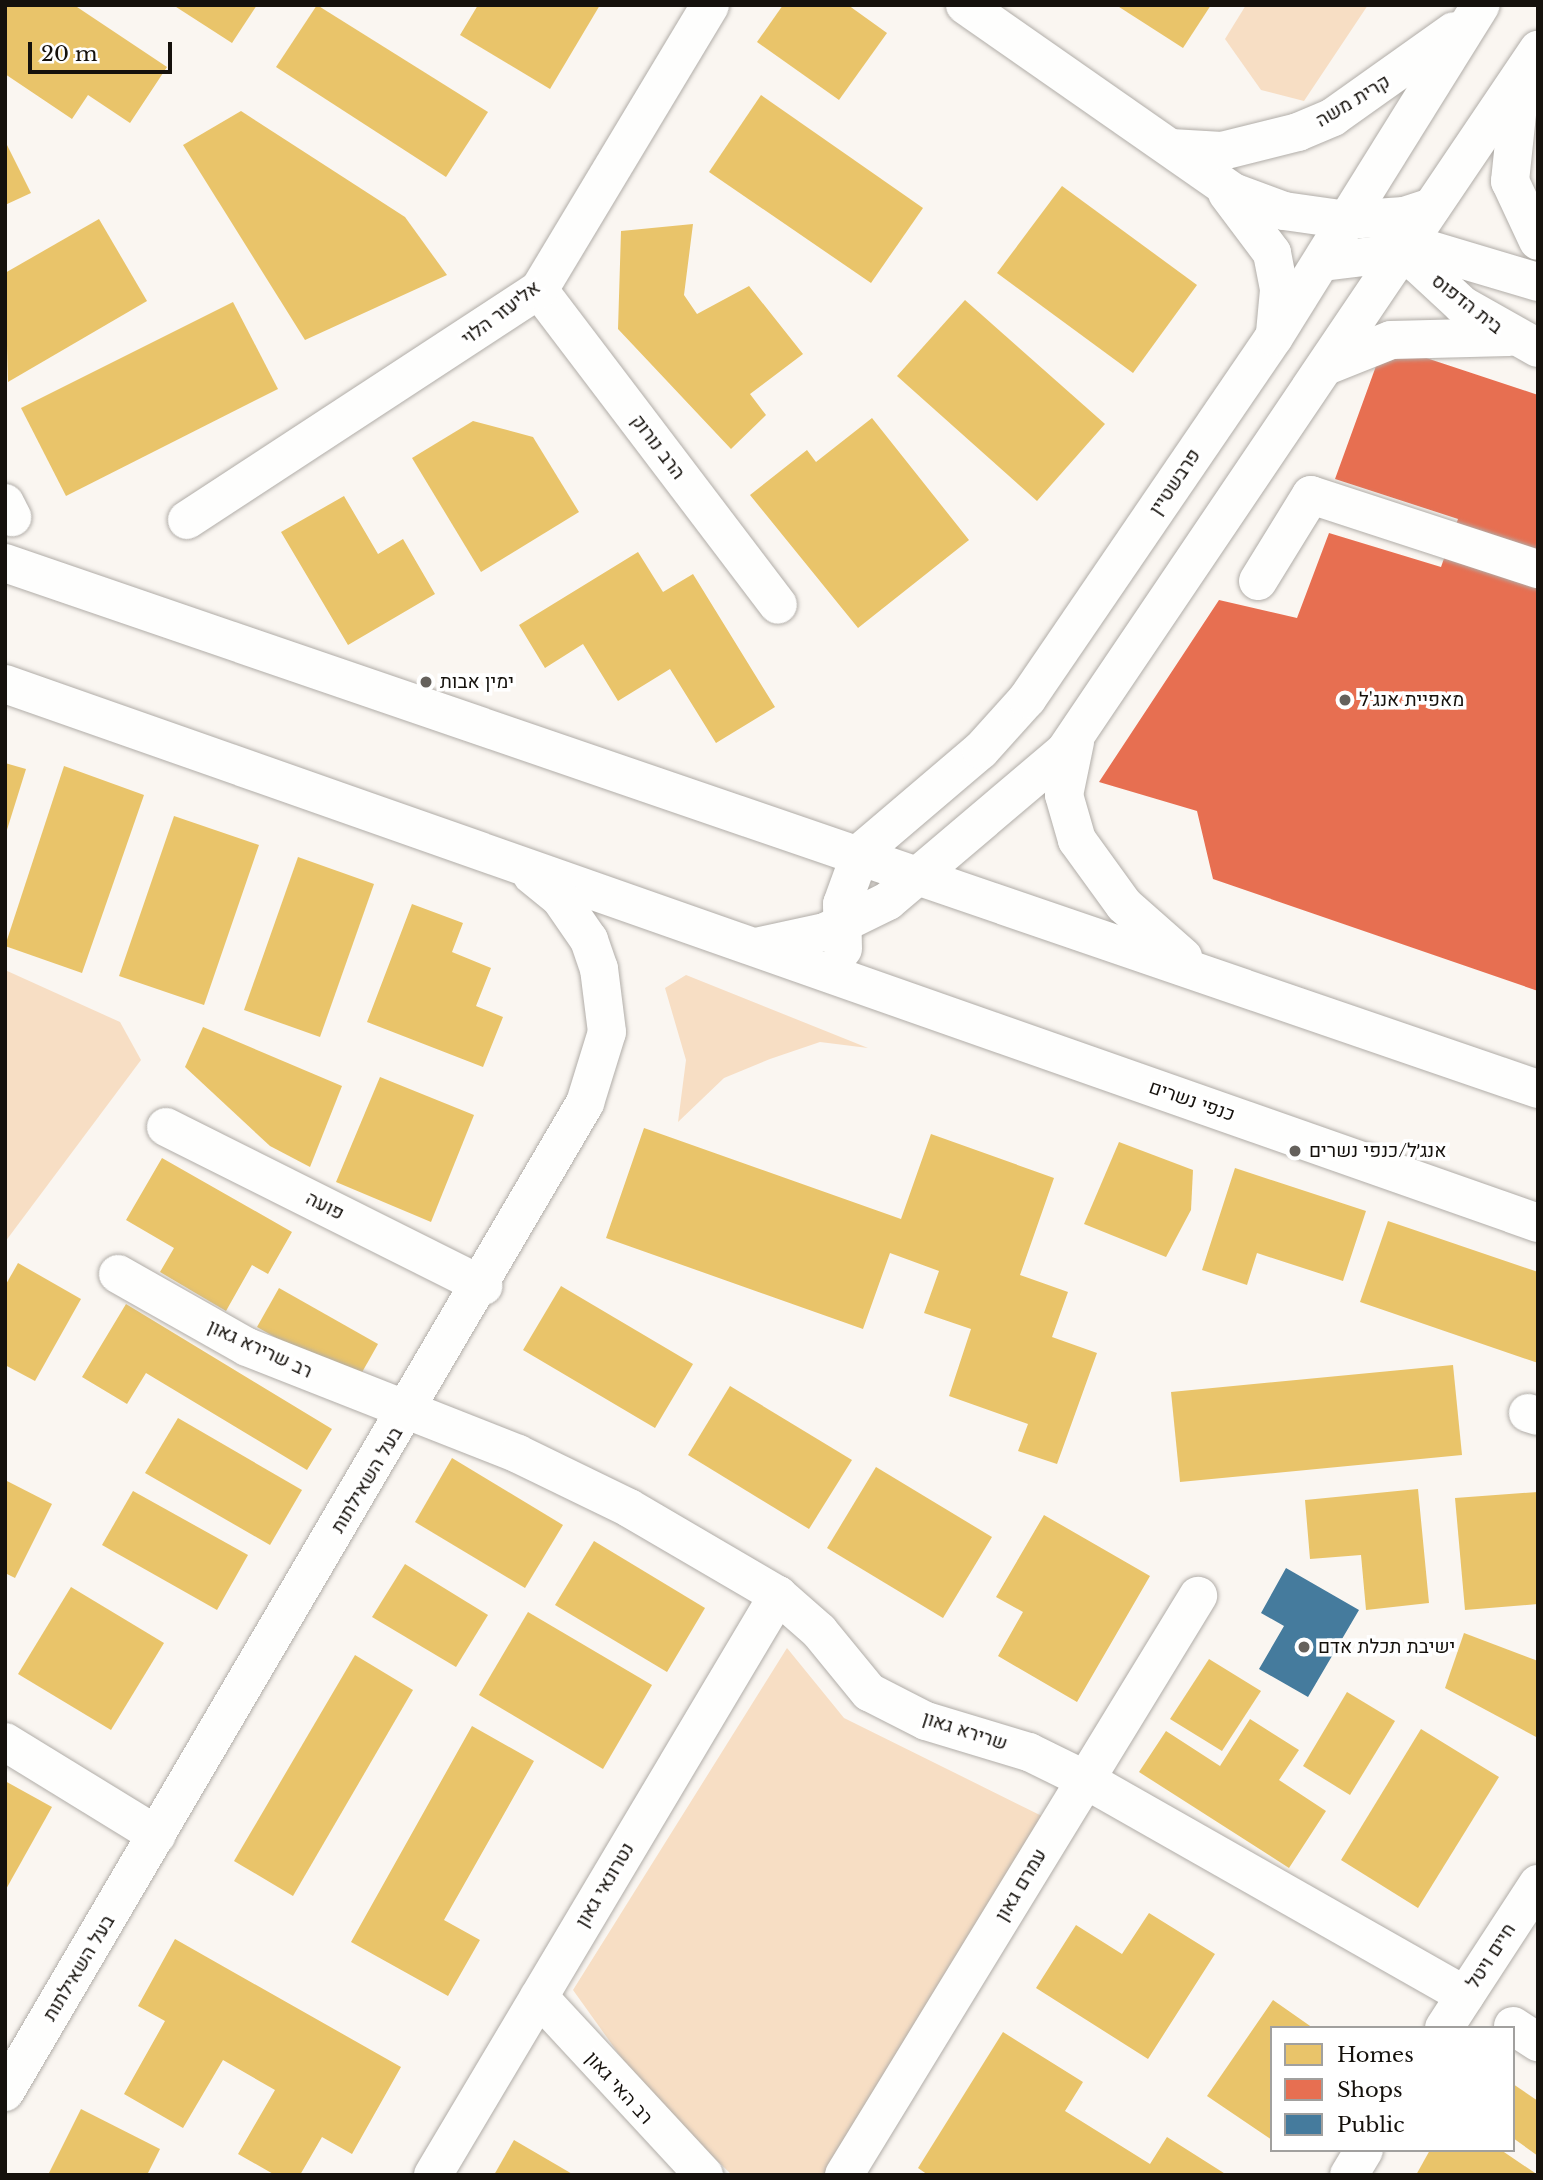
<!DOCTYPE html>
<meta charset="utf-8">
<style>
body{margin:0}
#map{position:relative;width:1543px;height:2180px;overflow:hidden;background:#faf6f1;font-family:"Libre Baskerville",Heebo,serif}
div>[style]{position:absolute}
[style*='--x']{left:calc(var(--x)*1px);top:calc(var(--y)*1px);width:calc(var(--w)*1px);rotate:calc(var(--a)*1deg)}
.green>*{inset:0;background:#f7dec4}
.homes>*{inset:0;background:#e9c46a}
.shops>*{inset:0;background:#e76f51}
.public>*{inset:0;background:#457b9d}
.roads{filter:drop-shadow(0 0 2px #b1ada8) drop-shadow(0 0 2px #b1ada8)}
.minor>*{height:38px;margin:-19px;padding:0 19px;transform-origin:19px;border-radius:19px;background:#fefefd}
.dots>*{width:19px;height:19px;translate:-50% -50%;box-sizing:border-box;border:4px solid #fff;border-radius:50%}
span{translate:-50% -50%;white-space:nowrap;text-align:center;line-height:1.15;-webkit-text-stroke:7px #fff;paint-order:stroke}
.street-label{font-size:19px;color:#15110c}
.poi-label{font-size:19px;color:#15110c}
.left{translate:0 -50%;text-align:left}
.frame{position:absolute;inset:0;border:7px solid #15110c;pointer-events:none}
.legend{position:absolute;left:1270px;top:2026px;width:245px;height:126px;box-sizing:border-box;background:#fff;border:2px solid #a1a09e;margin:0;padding:9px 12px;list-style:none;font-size:21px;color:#15110c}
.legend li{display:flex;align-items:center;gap:14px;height:35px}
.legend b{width:35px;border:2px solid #a1a09e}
.scale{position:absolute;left:28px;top:42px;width:144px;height:32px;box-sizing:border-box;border:4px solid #15110c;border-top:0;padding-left:9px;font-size:21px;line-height:24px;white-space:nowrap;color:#15110c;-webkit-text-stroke:5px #fff;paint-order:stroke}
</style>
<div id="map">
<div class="green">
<div style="clip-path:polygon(1246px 5px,1368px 5px,1304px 101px,1261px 90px,1225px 39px)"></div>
<div style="clip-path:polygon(5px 970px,120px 1022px,141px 1060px,5px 1242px)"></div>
<div style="clip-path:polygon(686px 975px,868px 1048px,820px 1042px,770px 1059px,724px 1078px,678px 1122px,686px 1060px,665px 988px)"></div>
<div style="clip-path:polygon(787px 1648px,844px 1718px,1046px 1818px,828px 2175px,732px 2175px,646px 2092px,573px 1990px)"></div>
</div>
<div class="homes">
<div style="clip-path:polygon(5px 5px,74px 5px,167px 67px,130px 123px,88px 95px,72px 119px,5px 74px)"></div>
<div style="clip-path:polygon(173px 5px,257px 5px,232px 43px)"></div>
<div style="clip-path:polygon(317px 5px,488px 112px,446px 177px,276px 67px)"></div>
<div style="clip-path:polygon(478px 5px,600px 5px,550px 89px,460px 35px)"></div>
<div style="clip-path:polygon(783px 5px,848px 5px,887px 33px,839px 100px,757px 42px)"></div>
<div style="clip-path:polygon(1116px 5px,1211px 5px,1183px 48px)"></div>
<div style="clip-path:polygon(761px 95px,923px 208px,871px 283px,709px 172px)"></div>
<div style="clip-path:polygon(241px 111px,405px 217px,447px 275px,305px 340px,183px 145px)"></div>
<div style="clip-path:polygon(5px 141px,31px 193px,5px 205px)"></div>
<div style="clip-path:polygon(1062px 186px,1197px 285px,1133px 373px,997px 273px)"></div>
<div style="clip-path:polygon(99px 219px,147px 301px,8px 382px,5px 273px)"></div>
<div style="clip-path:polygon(693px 224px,684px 295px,697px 314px,749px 286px,803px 354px,750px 394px,766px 415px,731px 449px,618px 329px,621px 231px)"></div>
<div style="clip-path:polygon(965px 300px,1105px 424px,1037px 501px,897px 376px)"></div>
<div style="clip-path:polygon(233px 302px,278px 389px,66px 496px,21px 408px)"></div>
<div style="clip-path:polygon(872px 418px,969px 540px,858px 628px,750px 495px,807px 450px,816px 462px)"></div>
<div style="clip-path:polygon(473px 421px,533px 437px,579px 512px,481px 572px,412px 458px)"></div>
<div style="clip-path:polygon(344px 496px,378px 554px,403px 539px,435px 594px,348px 645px,281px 532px)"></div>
<div style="clip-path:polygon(638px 552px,663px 592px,693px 574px,775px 707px,716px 743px,670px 669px,618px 701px,583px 644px,545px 668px,519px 625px)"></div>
<div style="clip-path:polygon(5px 763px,26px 769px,6px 833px,5px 833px)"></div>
<div style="clip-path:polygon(64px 766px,144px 795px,82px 973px,5px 946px)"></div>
<div style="clip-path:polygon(174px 816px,259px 845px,204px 1005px,119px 976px)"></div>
<div style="clip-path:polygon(298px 857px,374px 884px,320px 1037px,244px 1010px)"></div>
<div style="clip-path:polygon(412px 904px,463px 923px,452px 952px,491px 968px,476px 1006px,503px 1017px,483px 1067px,367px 1022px)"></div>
<div style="clip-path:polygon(203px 1027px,342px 1086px,310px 1167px,270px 1146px,185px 1067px)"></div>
<div style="clip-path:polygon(380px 1077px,474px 1115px,431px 1222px,336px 1182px)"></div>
<div style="clip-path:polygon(644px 1128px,901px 1219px,931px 1134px,1054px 1178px,1020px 1275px,1068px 1292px,1052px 1337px,1097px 1353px,1057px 1464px,1018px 1451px,1028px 1424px,949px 1396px,971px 1329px,924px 1313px,939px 1271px,890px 1253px,863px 1329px,606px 1238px)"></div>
<div style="clip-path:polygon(1119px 1142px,1193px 1170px,1191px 1210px,1166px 1257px,1084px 1224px)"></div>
<div style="clip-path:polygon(162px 1158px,292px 1232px,268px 1274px,252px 1265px,226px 1311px,160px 1272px,174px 1248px,126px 1220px)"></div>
<div style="clip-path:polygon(1235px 1168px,1366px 1211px,1343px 1281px,1257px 1253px,1247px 1285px,1202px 1270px)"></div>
<div style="clip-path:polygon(1388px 1221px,1538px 1272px,1538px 1363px,1360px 1302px)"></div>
<div style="clip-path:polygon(18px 1263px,81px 1299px,35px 1381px,5px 1365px,5px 1286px)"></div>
<div style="clip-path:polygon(561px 1286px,693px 1364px,655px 1428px,523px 1350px)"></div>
<div style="clip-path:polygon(279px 1288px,378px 1344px,356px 1383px,257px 1327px)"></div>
<div style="clip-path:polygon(126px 1304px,332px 1429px,307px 1470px,146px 1373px,127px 1404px,82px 1377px)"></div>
<div style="clip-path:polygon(1453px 1365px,1462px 1455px,1180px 1482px,1171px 1392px)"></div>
<div style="clip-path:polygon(730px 1386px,852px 1460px,809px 1529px,688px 1455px)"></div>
<div style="clip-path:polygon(178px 1418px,302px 1490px,270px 1545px,145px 1473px)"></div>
<div style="clip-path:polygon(452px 1458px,563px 1525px,525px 1588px,415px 1522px)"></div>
<div style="clip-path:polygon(876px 1467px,992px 1537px,943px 1618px,827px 1548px)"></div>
<div style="clip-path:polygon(5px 1480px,52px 1504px,15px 1578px,5px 1573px)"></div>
<div style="clip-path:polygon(1418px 1489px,1429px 1603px,1366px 1610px,1361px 1555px,1310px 1559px,1305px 1500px)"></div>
<div style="clip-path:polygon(133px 1491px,248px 1555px,217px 1610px,102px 1545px)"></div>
<div style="clip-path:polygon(1538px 1492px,1538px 1604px,1465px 1610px,1455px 1498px)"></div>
<div style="clip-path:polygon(1044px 1515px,1150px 1576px,1077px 1702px,998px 1656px,1023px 1612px,996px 1597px)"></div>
<div style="clip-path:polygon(594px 1541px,705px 1608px,667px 1672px,555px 1605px)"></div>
<div style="clip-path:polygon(405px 1564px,488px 1615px,456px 1667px,372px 1617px)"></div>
<div style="clip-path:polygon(71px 1587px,164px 1643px,111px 1730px,18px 1674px)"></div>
<div style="clip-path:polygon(528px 1612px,652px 1685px,603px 1769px,479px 1695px)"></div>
<div style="clip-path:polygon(1464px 1633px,1538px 1661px,1538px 1738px,1445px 1688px)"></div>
<div style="clip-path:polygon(355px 1655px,413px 1690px,293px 1896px,234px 1861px)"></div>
<div style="clip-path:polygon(1209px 1659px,1261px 1691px,1222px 1751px,1170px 1719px)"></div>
<div style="clip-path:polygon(1347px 1692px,1395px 1721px,1350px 1795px,1303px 1766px)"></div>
<div style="clip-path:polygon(1250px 1719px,1299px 1750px,1279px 1780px,1326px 1811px,1289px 1868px,1139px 1772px,1166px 1731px,1220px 1766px)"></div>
<div style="clip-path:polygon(472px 1726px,534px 1761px,444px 1920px,480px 1940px,448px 1996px,351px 1942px)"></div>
<div style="clip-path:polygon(1421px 1729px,1499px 1777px,1418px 1908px,1341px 1860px)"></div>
<div style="clip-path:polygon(5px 1781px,52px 1807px,5px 1891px)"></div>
<div style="clip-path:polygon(1149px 1913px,1215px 1954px,1148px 2059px,1036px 1988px,1076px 1925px,1122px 1954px)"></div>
<div style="clip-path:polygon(175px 1939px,401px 2067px,352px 2154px,322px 2137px,300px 2175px,275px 2175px,238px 2154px,275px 2090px,223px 2060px,183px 2128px,124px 2094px,165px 2021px,138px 2006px)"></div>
<div style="clip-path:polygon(1273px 2000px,1313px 2028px,1272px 2028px,1272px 2140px,1207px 2096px)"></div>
<div style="clip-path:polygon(1003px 2032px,1083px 2082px,1065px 2111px,1150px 2164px,1167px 2137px,1227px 2175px,928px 2175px,918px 2168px)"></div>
<div style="clip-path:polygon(1513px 2084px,1538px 2101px,1538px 2156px,1513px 2138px)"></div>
<div style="clip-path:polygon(81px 2109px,160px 2149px,147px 2175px,48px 2175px)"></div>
<div style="clip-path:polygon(514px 2140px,574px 2175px,494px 2175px)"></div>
<div style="clip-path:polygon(1430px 2150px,1501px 2150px,1538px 2175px,1416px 2175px)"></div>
</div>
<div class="shops">
<div style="clip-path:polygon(1384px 344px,1538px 395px,1538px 991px,1213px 879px,1197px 811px,1099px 782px,1219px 600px,1297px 618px,1329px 533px,1441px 567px,1458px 519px,1335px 479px)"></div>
</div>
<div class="public">
<div style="clip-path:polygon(1286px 1568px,1359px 1610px,1308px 1697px,1259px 1669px,1284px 1626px,1261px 1613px)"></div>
</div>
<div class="roads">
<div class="minor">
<div style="--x:965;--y:5;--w:327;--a:34.9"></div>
<div style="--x:1233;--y:192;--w:54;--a:20.4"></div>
<div style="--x:1284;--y:211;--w:64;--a:8.1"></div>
<div style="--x:1347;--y:220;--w:57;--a:-4"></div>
<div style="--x:1404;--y:216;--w:29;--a:-18"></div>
<div style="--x:1520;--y:86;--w:96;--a:96"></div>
<div style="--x:1510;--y:181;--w:66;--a:65"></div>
<div style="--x:1171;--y:148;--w:51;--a:3.4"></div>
<div style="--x:1222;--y:151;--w:78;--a:-14"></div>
<div style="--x:1298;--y:132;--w:38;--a:-23"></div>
<div style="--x:1333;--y:117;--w:148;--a:-35.4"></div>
<div style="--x:1227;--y:193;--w:75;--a:53.1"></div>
<div style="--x:1272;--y:253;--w:38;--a:79"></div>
<div style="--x:1279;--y:290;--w:43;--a:95.3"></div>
<div style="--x:1394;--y:229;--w:44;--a:55.2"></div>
<div style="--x:1419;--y:265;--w:59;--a:42.9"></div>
<div style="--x:1462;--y:305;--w:87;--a:29.5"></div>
<div style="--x:1323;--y:262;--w:105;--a:-7.1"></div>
<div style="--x:1427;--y:249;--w:116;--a:16.6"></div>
<div style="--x:539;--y:290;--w:395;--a:52.8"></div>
<div style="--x:1326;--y:366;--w:70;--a:-21.8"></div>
<div style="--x:1391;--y:340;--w:118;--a:-1.5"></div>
<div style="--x:5;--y:503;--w:16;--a:63"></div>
<div style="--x:187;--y:520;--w:420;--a:-33.2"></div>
<div style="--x:539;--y:290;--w:332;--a:-59"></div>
<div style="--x:5;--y:563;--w:1621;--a:18.94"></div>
<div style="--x:1258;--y:581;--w:101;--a:-58.4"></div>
<div style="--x:1311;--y:495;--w:239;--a:18.1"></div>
<div style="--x:5;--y:684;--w:1625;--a:19.37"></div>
<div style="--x:1075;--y:742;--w:54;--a:101.7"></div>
<div style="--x:1064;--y:795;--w:47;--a:73.9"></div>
<div style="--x:1077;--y:840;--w:80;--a:54.1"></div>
<div style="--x:1124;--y:905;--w:79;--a:41.4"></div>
<div style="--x:760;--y:946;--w:66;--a:-12.2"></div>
<div style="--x:825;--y:932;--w:70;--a:-26.2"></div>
<div style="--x:888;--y:901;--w:232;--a:-40.3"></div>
<div style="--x:1065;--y:751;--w:846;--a:-55.99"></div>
<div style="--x:843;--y:949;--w:45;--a:-91.3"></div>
<div style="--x:842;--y:904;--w:55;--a:-69.9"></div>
<div style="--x:861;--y:852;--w:157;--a:-40.4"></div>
<div style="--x:981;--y:750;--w:69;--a:-48"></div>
<div style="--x:1027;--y:699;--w:438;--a:-55.7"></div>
<div style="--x:1274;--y:337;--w:391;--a:-58.1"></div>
<div style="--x:166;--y:1127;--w:355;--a:26.6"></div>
<div style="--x:118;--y:1274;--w:148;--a:29.5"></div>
<div style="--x:247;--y:1347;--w:291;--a:21.5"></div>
<div style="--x:518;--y:1454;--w:123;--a:25.9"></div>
<div style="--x:629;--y:1508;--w:173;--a:30.3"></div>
<div style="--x:778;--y:1595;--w:55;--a:41.3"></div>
<div style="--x:819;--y:1631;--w:79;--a:50.7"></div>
<div style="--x:869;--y:1692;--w:64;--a:27"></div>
<div style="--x:926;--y:1721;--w:108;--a:16.8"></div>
<div style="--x:1029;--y:1752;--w:64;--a:26.2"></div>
<div style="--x:1086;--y:1780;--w:436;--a:29.6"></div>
<div style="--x:1528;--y:1413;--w:10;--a:17"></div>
<div style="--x:5;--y:1742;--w:178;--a:31.5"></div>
<div style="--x:539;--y:1997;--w:243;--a:47.2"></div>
<div style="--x:1513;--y:2026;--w:30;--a:33"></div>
<div style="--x:1444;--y:2028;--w:172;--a:-56.9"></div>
<div style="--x:5;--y:2092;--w:1147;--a:-59.61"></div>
<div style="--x:585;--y:1103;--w:74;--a:-72.8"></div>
<div style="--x:607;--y:1032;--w:64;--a:-97.2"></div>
<div style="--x:599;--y:969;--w:31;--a:-109"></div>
<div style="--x:589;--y:940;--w:51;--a:-124.6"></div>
<div style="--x:560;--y:898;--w:36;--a:-141"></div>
<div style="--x:433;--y:2175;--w:675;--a:-59.25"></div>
<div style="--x:844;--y:2175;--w:679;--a:-58.56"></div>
<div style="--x:1349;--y:2175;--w:29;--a:-59"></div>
</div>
</div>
<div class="dots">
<div style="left:426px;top:682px;background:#65615c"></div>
<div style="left:1345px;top:700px;background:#65615c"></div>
<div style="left:1295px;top:1151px;background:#65615c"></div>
<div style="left:1304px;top:1647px;background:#65615c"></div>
</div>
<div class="street-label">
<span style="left:1353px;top:101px;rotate:-31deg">קרית משה</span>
<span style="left:1467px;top:304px;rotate:38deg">בית הדפוס</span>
<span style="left:501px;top:313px;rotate:-37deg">אליעזר הלוי</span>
<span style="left:658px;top:447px;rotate:53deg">הרב נורוק</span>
<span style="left:1175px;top:482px;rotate:-56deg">פרבשטיין</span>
<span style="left:1192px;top:1101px;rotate:19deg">כנפי נשרים</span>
<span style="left:325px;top:1206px;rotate:27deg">פועה</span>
<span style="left:260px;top:1349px;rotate:25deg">רב שרירא גאון</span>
<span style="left:367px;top:1480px;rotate:-59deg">בעל השאילתות</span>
<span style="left:965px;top:1731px;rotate:18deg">שרירא גאון</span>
<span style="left:605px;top:1885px;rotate:-59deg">נטרונאי גאון</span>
<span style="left:1021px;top:1885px;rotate:-59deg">עמרם גאון</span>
<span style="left:1491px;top:1956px;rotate:-57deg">חיים ויטל</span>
<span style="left:79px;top:1968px;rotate:-59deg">בעל השאילתות</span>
<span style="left:619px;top:2088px;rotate:48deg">רב האי גאון</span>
</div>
<div class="poi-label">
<span class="left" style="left:440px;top:682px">ימין אבות</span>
<span class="left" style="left:1359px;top:700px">מאפיית אנג'ל</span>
<span class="left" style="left:1309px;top:1151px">אנג׳ל/כנפי נשרים</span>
<span class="left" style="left:1318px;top:1647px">ישיבת תכלת אדם</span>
</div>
<div class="frame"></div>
<ul class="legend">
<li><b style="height:19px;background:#e9c46a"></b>Homes</li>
<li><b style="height:19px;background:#e76f51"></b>Shops</li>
<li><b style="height:19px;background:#457b9d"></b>Public</li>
</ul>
<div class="scale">20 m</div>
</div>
